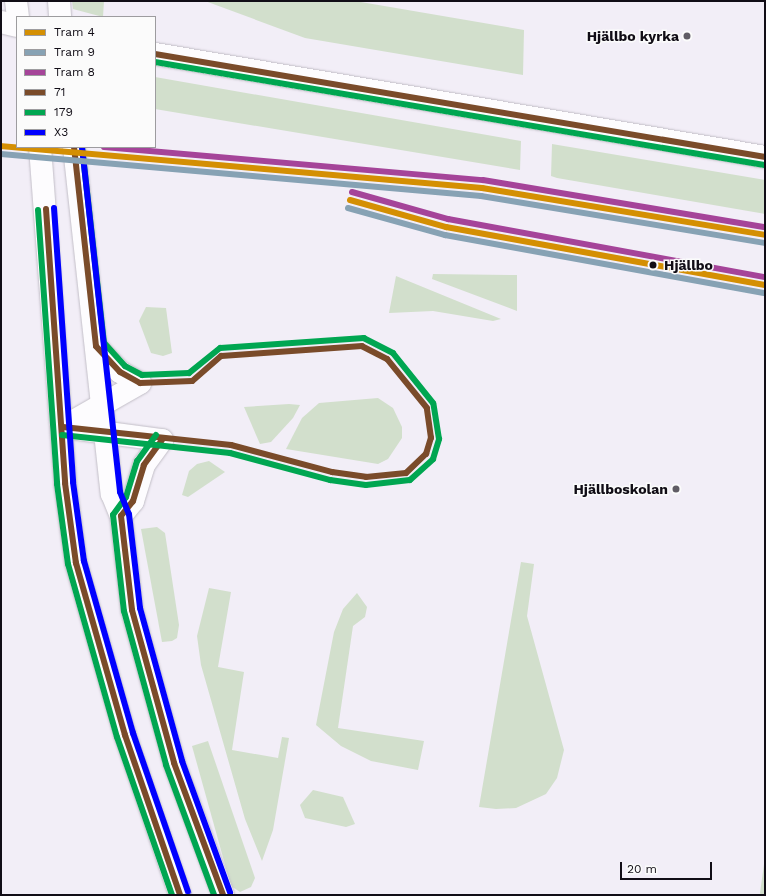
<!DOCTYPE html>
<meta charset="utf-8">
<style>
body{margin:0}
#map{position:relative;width:766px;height:896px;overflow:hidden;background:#f2eef7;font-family:"Work Sans",sans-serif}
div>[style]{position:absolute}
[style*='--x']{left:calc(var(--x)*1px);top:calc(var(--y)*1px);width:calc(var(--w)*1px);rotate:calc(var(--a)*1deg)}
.green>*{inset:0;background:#d2dfcc}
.roads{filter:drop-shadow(0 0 1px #c2bec7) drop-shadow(0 0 1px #c2bec7)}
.minor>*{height:22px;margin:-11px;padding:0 11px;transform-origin:11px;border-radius:11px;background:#fdfcfe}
.tertiary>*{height:22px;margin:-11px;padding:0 11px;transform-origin:11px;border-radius:11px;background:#fdfcfe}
.secondary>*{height:22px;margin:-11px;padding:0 11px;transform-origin:11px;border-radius:11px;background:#fdfcfe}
.bus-1>*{height:6px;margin:-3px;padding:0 3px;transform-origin:3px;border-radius:3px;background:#7a4b2a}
.bus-2>*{height:6px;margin:-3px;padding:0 3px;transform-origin:3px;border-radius:3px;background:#00a651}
.bus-3>*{height:6px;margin:-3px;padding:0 3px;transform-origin:3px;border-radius:3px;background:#00f}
.tram-1>*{height:6px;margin:-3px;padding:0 3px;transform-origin:3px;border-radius:3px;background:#d48f03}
.tram-2>*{height:6px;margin:-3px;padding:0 3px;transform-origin:3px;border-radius:3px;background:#87a2b4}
.tram-3>*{height:6px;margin:-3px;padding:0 3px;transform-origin:3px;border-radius:3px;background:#a54499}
.dots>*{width:11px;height:11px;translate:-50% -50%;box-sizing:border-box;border:2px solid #fbfbfb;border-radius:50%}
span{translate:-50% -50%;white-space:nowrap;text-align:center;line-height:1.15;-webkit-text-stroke:3px #fbfbfb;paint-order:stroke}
.poi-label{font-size:14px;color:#110d16;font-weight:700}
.right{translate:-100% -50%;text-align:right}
.stop-label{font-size:14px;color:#110d16;font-weight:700}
.left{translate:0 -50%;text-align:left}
.frame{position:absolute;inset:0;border:2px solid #110d16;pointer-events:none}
.legend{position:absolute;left:16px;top:16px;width:140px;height:132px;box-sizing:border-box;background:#fbfbfb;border:1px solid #9d9c9f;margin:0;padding:5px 7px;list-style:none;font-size:12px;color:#110d16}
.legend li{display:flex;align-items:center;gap:8px;height:20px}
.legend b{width:20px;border:1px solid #9d9c9f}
.scale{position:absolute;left:620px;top:862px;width:92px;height:18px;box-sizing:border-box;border:2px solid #110d16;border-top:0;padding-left:5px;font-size:12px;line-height:14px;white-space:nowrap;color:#110d16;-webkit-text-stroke:3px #fbfbfb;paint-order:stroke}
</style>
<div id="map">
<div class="green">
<div style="clip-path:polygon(72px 1px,104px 1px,103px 17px,73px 9px)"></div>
<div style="clip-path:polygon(205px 1px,355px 1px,524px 30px,523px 75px,305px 38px)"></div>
<div style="clip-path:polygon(155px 77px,521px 141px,520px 170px,155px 109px)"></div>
<div style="clip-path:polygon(552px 144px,765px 180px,765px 214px,557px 178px,551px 176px)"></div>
<div style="clip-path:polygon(433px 274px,517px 275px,517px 311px,432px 279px)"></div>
<div style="clip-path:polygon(396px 276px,501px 319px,493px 321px,433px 311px,389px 313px)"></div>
<div style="clip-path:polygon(146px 307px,166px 308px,172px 353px,163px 356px,151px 353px,139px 321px)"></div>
<div style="clip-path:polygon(378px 398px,393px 408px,402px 427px,402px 438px,388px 459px,378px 464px,286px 449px,302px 418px,319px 403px)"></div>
<div style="clip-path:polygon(289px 404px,300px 405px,293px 418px,271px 442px,260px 444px,244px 407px)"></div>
<div style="clip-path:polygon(209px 461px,225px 472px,188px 497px,182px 495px,189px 471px,197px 464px)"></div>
<div style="clip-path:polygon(157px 527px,165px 533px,179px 625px,177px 638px,172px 641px,162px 642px,141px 529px)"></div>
<div style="clip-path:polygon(521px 562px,534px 564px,527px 616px,564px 750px,557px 778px,546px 794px,516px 808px,496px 809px,479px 807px)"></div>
<div style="clip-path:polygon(209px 588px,231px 592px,218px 667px,244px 672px,232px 750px,278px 758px,282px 737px,289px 738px,273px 830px,262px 861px,245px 819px,201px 665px,197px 636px)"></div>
<div style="clip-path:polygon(357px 593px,367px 607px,365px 617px,353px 626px,338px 728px,424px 741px,418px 770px,371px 761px,341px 746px,316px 725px,334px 632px,343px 609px)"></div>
<div style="clip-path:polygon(208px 741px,255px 878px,251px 887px,240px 892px,231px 886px,192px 746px)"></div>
<div style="clip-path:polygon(313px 790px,343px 797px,355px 824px,346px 827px,305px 818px,300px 805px)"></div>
<div style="clip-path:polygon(765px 857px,765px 895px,761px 895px,760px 893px)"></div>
</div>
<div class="roads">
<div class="minor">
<div style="--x:63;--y:427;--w:100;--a:7.5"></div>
<div style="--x:162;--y:440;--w:31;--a:126"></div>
<div style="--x:144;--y:465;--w:38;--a:107"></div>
<div style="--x:133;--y:501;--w:19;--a:129"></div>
<div style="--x:63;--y:427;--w:89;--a:-29.7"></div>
<div style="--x:140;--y:383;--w:23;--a:-151"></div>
<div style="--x:120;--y:372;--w:35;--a:-133"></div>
</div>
<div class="tertiary">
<div style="--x:1;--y:22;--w:16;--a:14"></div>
<div style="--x:155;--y:54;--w:619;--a:9.58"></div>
</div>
<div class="secondary">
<div style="--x:16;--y:1;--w:16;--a:83"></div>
<div style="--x:59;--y:1;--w:16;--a:86"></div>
<div style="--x:40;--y:147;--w:337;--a:85.7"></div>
<div style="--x:65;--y:483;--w:81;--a:82.2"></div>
<div style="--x:76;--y:563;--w:179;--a:74.1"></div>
<div style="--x:125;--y:735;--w:169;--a:71"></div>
<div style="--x:74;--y:147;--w:349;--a:83.8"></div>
<div style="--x:112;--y:494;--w:24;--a:68"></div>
<div style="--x:121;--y:516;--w:95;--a:83.3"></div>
<div style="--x:132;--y:610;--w:159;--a:74.6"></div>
<div style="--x:174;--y:763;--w:141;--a:69.6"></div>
</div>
</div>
<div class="bus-1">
<div style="--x:155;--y:54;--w:619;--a:9.58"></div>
<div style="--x:46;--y:209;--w:275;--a:86"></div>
<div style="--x:65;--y:483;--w:81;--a:82.2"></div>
<div style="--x:76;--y:563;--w:179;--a:74.1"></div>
<div style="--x:125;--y:735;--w:169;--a:71"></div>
<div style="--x:63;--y:427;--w:169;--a:6.1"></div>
<div style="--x:231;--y:445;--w:105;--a:15"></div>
<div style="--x:332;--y:472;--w:34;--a:8"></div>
<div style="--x:366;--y:477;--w:40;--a:-5.7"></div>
<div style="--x:406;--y:473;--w:28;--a:-44"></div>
<div style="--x:426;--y:454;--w:17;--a:-73"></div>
<div style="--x:431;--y:438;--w:30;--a:-98"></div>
<div style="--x:427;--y:408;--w:63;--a:-129.2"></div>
<div style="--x:387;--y:359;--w:28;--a:-153"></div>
<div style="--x:362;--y:346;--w:141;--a:175.9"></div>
<div style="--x:221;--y:356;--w:38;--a:139"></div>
<div style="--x:192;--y:381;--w:52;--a:177.8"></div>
<div style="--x:140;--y:383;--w:23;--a:-151"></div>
<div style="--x:120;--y:372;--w:35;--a:-133"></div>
<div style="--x:96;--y:346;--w:200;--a:-96.3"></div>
<div style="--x:162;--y:440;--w:31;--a:126"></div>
<div style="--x:144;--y:465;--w:38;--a:107"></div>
<div style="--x:133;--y:501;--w:19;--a:129"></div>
<div style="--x:121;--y:516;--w:95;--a:83.3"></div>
<div style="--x:132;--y:610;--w:159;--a:74.6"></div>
<div style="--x:174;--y:763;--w:141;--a:69.6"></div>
</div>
<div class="bus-2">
<div style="--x:155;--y:62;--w:618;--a:9.6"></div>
<div style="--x:38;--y:210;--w:275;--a:86"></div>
<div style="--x:57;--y:484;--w:81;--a:82.2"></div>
<div style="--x:68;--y:564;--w:180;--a:74.2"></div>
<div style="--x:117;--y:737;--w:167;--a:70.8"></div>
<div style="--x:62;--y:435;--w:169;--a:6.1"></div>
<div style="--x:230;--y:453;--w:104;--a:15.1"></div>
<div style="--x:330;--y:480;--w:36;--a:8"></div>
<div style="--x:366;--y:485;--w:44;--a:-6.5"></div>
<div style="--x:410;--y:480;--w:31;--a:-42"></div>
<div style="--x:433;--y:459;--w:21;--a:-73"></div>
<div style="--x:439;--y:439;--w:36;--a:-99"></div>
<div style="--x:433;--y:403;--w:64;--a:-128.7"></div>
<div style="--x:393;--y:353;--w:33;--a:-153"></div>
<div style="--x:364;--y:338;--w:144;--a:176"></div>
<div style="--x:220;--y:348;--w:40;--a:141"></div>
<div style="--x:189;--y:373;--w:47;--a:177.6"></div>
<div style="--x:142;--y:375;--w:19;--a:-152"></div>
<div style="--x:125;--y:366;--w:31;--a:-132"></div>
<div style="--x:104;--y:343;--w:197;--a:-96.4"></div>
<div style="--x:156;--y:435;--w:32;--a:126"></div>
<div style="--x:137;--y:461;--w:38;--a:107"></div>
<div style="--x:126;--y:497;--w:22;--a:126"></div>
<div style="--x:113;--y:515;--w:97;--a:83.5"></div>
<div style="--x:124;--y:611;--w:160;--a:74.7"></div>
<div style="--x:166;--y:765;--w:139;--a:69.7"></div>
</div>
<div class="bus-3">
<div style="--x:82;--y:147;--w:347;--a:83.7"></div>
<div style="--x:120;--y:492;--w:24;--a:68"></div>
<div style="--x:129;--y:514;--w:95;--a:83.3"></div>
<div style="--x:140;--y:608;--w:159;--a:74.6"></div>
<div style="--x:182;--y:761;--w:140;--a:69.9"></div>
<div style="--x:54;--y:208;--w:275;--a:86"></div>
<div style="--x:73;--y:482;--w:80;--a:82.1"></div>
<div style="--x:84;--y:561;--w:179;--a:74.1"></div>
<div style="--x:133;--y:733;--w:168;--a:70.9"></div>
</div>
<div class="tram-1">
<div style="--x:1;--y:146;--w:483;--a:5"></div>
<div style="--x:482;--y:188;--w:287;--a:9.4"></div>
<div style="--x:350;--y:200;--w:100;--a:15.7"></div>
<div style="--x:446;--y:227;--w:324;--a:10.3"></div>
</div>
<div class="tram-2">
<div style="--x:1;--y:154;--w:482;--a:5"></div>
<div style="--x:481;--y:196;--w:287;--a:9.4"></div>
<div style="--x:348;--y:208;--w:101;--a:15.6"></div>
<div style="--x:445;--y:235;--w:324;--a:10.3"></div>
</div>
<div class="tram-3">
<div style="--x:104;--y:147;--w:380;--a:5"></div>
<div style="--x:483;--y:180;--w:286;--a:9.5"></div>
<div style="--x:352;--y:192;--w:100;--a:15.7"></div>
<div style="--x:448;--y:219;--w:322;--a:10.4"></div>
</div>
<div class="dots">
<div style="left:687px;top:36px;background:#605c65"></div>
<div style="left:653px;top:265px;background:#110d16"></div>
<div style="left:676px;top:489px;background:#605c65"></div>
</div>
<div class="poi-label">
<span class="right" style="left:679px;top:36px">Hjällbo kyrka</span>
<span class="right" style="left:668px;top:489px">Hjällboskolan</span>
</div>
<div class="stop-label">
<span class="left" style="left:664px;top:265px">Hjällbo</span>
</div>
<div class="frame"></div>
<ul class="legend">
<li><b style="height:5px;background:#d48f03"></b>Tram 4</li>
<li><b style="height:5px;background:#87a2b4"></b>Tram 9</li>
<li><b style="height:5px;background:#a54499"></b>Tram 8</li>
<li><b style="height:5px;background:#7a4b2a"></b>71</li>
<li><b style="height:5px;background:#00a651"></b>179</li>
<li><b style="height:5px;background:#00f"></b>X3</li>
</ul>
<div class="scale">20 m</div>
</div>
